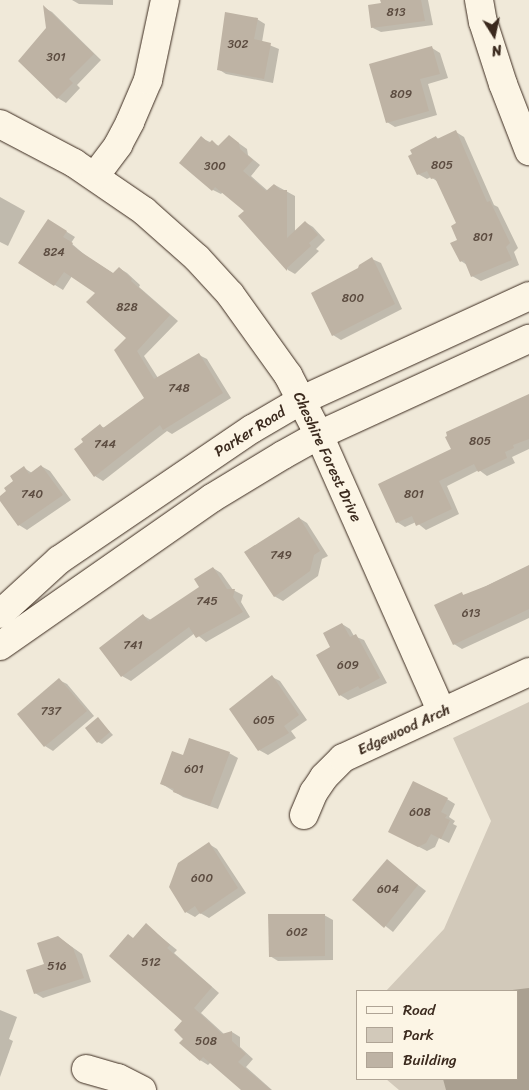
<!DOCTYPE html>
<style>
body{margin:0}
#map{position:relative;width:529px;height:1090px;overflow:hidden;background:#f0e9d9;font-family:Sriracha,sans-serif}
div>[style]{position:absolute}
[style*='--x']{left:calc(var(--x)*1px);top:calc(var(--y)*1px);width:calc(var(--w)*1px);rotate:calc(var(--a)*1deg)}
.green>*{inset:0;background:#d2c9ba}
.water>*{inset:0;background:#aaa091}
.shadow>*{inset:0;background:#0003}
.building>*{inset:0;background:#beb3a4}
.roads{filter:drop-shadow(0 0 1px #3b2a1e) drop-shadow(0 0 1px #3b2a1e)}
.minor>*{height:28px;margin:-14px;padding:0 14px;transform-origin:14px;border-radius:14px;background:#fcf5e5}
span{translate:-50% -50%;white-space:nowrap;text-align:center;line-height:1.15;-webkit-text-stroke:4.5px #fcf5e5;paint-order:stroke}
.number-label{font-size:12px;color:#5c4c40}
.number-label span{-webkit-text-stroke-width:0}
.street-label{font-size:15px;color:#3b2a1e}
.legend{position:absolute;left:356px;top:990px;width:162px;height:90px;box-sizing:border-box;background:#fcf5e5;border:1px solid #afa495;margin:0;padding:6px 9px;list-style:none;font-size:15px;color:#3b2a1e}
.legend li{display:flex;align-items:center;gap:10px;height:25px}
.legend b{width:25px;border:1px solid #afa495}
.north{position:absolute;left:469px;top:10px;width:50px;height:50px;-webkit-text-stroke:4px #fcf5e5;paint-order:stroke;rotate:170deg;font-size:14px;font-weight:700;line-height:20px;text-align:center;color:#3b2a1e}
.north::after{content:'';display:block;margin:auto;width:18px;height:22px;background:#3b2a1e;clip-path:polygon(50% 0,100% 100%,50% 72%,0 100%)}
</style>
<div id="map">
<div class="green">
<div style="clip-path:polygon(529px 702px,529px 1090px,399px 1090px,386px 1079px,518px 1079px,518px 991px,386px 991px,444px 929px,491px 821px,453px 738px)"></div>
</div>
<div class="water">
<div style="clip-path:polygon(529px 988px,529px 1090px,446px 1090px,443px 1079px,518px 1079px,518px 991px,504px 991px)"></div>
</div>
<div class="shadow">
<div style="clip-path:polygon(72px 0,113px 0,113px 5px,79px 4px)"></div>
<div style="clip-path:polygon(381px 0,428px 0,433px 25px,381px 32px,373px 28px,382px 4px)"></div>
<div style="clip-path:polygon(45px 8px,52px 12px,101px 60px,77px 85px,80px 88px,66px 103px,58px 98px)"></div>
<div style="clip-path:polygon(226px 14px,257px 19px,265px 24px,262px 42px,279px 49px,273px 83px,226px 74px,218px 69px)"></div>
<div style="clip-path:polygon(432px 48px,440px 53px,448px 78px,428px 84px,437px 115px,395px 127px,387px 122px)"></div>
<div style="clip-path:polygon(456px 132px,464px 137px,494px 205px,498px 207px,518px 248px,514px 252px,519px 265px,481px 281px,472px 276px,467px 265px,461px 261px,458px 224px,438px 182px,431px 177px,427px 179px,418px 174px,436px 137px,440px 140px)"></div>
<div style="clip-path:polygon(230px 137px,247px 149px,248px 155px,260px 165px,251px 176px,268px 191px,275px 185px,295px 196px,295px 232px,305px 222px,313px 227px,325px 240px,316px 249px,319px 251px,295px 274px,288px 270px,240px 216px,246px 211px,223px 192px,221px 194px,213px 190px,201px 138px,219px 146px)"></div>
<div style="clip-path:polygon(0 197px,25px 211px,8px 246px,0 242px)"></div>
<div style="clip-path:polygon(56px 225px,75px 237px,71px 243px,86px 256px,114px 274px,119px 268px,127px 273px,140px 285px,139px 287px,178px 321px,144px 356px,158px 378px,199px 355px,207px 359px,231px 398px,172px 434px,167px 431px,103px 481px,95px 476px,85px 442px,100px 426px,105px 428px,145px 399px,128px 338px,97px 293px,72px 276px,63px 290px,23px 265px)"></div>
<div style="clip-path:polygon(372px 259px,381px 263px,402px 309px,341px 340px,333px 335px,359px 269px)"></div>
<div style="clip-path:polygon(529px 396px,529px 449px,512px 457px,515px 463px,487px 476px,479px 470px,447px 486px,459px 514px,426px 530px,416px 522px,405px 527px,397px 522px,453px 450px)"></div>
<div style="clip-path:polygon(41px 466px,50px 471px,71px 500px,27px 530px,19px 525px,0 497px,8px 491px,24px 468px,32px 473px)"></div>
<div style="clip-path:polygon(299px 518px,307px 523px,328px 556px,322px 559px,318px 576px,283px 601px,274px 596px)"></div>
<div style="clip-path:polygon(529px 566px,529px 618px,462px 649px,454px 644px,462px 594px,465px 596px)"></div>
<div style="clip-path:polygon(213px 568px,221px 573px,233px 590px,243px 595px,241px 602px,250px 617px,206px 642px,195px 633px,131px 681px,122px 676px,101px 648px,144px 616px,151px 620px,201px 588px)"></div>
<div style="clip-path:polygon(342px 624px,350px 629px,354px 636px,364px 640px,387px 683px,348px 700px,340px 695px,332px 648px)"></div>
<div style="clip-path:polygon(272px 677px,280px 681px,307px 720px,291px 731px,296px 738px,268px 755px,259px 750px,231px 710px)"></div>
<div style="clip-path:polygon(59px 680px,67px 684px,94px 716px,53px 751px,45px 746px)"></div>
<div style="clip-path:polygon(98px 719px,113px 735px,102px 744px,98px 742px)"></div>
<div style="clip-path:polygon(229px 753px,238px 758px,218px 809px,183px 797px,162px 784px,184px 757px)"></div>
<div style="clip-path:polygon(447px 799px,455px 804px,449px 817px,455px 821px,453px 824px,457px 826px,449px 843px,439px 838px,435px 847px,427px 851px,398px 836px)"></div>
<div style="clip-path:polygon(209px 844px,217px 849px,246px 893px,209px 918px,200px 913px,195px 917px,186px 912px)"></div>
<div style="clip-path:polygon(387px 861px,426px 891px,393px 932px,353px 900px)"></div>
<div style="clip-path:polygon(324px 915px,333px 920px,333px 960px,278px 961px,270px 956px)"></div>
<div style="clip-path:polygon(146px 925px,177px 950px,174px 953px,219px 993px,201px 1013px,224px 1034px,232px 1032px,240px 1037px,240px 1047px,253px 1059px,246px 1067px,272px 1090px,243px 1090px,211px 1062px,208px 1065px,200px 1060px,185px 1039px,184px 1021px,134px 939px)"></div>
<div style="clip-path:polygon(58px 937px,82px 954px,91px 982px,43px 998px,35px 993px)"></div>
<div style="clip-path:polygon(0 1010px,17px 1017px,9px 1039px,13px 1041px,0 1077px)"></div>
</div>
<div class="building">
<div style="clip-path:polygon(380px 0,421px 0,425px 21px,371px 28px,368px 5px,381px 3px)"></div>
<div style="clip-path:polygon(43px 5px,94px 54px,69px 79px,73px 83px,57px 99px,18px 61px,46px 28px)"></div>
<div style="clip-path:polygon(225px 12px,258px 18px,254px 39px,271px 43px,264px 79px,217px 70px)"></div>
<div style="clip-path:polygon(432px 46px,440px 74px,420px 79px,429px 111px,386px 123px,369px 64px)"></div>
<div style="clip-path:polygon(456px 130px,487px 202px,490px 201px,510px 243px,506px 247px,512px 260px,471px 277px,464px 260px,460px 262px,450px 243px,457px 240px,451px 226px,456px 223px,435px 178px,431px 179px,427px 171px,417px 175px,408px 156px,412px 154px,410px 150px,436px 136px,437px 139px)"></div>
<div style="clip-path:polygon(229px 135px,239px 143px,240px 149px,253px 160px,243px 171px,266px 191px,274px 184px,280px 190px,287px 190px,287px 238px,305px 221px,318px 235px,309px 243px,311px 246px,287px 268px,287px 271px,238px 216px,244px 211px,215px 187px,212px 191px,179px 163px,201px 136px,209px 143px,212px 140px,218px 146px)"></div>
<div style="clip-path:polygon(48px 219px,67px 231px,63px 237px,73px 243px,72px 245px,78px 250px,113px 273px,119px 267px,132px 279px,131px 281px,170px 315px,137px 351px,154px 379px,199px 353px,223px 393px,163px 430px,160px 425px,94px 477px,74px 449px,83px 442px,81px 439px,100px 424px,103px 428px,144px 398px,114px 350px,126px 338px,86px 302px,95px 293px,64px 272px,54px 286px,18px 263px)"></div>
<div style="clip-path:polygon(372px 257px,395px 304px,332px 336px,311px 293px,358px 268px,359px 265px)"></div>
<div style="clip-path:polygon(529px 394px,529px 439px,513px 445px,514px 448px,505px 452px,507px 458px,478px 472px,474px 464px,439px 481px,452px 509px,416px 526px,412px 516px,396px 523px,378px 484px,451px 449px,445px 437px,447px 436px,446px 432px)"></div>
<div style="clip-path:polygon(41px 465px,63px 495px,18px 526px,0 501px,0 496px,6px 491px,4px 488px,13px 481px,10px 476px,24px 466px,29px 474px)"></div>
<div style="clip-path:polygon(299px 517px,320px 551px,314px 555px,310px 571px,274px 597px,244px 552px)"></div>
<div style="clip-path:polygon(529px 565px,529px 609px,453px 645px,434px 605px,462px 592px,463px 595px,486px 586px)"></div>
<div style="clip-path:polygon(213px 567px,227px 589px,235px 589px,233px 597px,243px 612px,196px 638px,189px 627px,121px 677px,99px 648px,143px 614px,148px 621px,199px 587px,194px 579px)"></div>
<div style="clip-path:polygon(342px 623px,350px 637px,356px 634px,380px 678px,360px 689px,358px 686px,339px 696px,316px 655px,330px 647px,323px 633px)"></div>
<div style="clip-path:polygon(272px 675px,299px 715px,284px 726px,289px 733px,258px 751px,229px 709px)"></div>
<div style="clip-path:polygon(59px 678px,87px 711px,44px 747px,17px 714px)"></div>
<div style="clip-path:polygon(98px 717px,110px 732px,97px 743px,85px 728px)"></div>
<div style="clip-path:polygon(189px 738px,230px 752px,210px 806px,173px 792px,174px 789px,160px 784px,172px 751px,183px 755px)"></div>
<div style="clip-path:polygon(413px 781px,448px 798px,441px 812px,447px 815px,445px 818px,450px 820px,441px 839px,431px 834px,426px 843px,418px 847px,388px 832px)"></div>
<div style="clip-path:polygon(209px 842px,238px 888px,200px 914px,195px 906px,185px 913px,169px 887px,178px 863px)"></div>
<div style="clip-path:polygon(387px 859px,418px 885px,384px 928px,352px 900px)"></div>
<div style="clip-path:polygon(268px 914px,325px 914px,325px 956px,269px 957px)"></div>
<div style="clip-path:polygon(146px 923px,170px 945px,167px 948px,212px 987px,194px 1008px,222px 1034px,232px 1031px,232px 1041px,246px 1054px,238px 1062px,271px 1090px,241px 1090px,203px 1057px,200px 1061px,179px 1043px,183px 1039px,174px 1030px,182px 1021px,109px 956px,128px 934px,133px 938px)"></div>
<div style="clip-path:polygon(58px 936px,73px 948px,84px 978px,34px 994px,26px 970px,44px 964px,37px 943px)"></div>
</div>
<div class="roads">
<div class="minor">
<div style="--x:479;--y:0;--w:22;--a:80"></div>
<div style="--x:483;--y:22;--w:65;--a:72.1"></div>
<div style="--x:503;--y:84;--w:72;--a:68.8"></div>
<div style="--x:0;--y:124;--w:84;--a:27.8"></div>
<div style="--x:74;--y:163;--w:85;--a:34.4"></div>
<div style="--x:144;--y:211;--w:71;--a:41.6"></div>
<div style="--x:197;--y:258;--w:49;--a:47.5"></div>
<div style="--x:230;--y:294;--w:100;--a:54.4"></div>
<div style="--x:288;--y:375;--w:68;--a:62.7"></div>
<div style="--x:319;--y:435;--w:303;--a:66.1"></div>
<div style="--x:95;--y:176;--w:39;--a:-53"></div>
<div style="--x:118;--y:145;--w:26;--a:-62"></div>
<div style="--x:130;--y:122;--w:46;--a:-66.8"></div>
<div style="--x:148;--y:80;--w:82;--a:-78"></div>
<div style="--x:0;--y:614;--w:80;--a:-42.5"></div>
<div style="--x:59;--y:560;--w:233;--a:-34.2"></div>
<div style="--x:252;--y:429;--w:56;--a:-30.3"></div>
<div style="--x:300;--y:401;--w:252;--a:-24.6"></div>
<div style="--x:0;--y:646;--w:259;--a:-34.9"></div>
<div style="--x:212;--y:498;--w:83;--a:-31.2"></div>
<div style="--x:283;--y:455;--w:41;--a:-29.1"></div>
<div style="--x:319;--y:435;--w:231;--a:-24.6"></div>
<div style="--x:304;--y:815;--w:25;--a:-67"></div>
<div style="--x:314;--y:792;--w:18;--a:-56"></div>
<div style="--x:324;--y:777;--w:27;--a:-45"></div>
<div style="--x:343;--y:758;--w:205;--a:-24.8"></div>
<div style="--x:86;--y:1069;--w:33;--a:16"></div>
<div style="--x:118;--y:1078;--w:27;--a:27"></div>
</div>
</div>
<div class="number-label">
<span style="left:396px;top:13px">813</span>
<span style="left:238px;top:45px">302</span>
<span style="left:56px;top:58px">301</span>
<span style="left:401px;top:95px">809</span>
<span style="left:442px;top:166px">805</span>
<span style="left:215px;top:167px">300</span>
<span style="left:483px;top:238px">801</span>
<span style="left:54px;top:253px">824</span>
<span style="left:353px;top:299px">800</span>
<span style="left:127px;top:308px">828</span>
<span style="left:179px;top:389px">748</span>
<span style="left:480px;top:442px">805</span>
<span style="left:105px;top:445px">744</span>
<span style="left:32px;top:495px">740</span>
<span style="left:414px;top:495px">801</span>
<span style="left:281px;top:556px">749</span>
<span style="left:207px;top:602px">745</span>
<span style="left:471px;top:614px">613</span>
<span style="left:133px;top:646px">741</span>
<span style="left:348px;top:666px">609</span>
<span style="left:51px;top:712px">737</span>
<span style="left:264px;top:721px">605</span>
<span style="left:194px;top:770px">601</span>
<span style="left:420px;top:813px">608</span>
<span style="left:202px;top:879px">600</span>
<span style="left:388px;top:890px">604</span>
<span style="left:297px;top:933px">602</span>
<span style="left:151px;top:963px">512</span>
<span style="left:57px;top:967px">516</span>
<span style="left:206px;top:1042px">508</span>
</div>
<div class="street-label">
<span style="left:250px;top:432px;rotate:-32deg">Parker Road</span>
<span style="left:327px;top:457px;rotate:65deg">Cheshire Forest Drive</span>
<span style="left:404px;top:730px;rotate:-25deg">Edgewood Arch</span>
</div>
<ul class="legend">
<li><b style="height:6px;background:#fcf5e5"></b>Road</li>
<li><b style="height:14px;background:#d2c9ba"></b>Park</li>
<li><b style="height:14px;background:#beb3a4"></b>Building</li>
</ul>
<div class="north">N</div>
</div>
